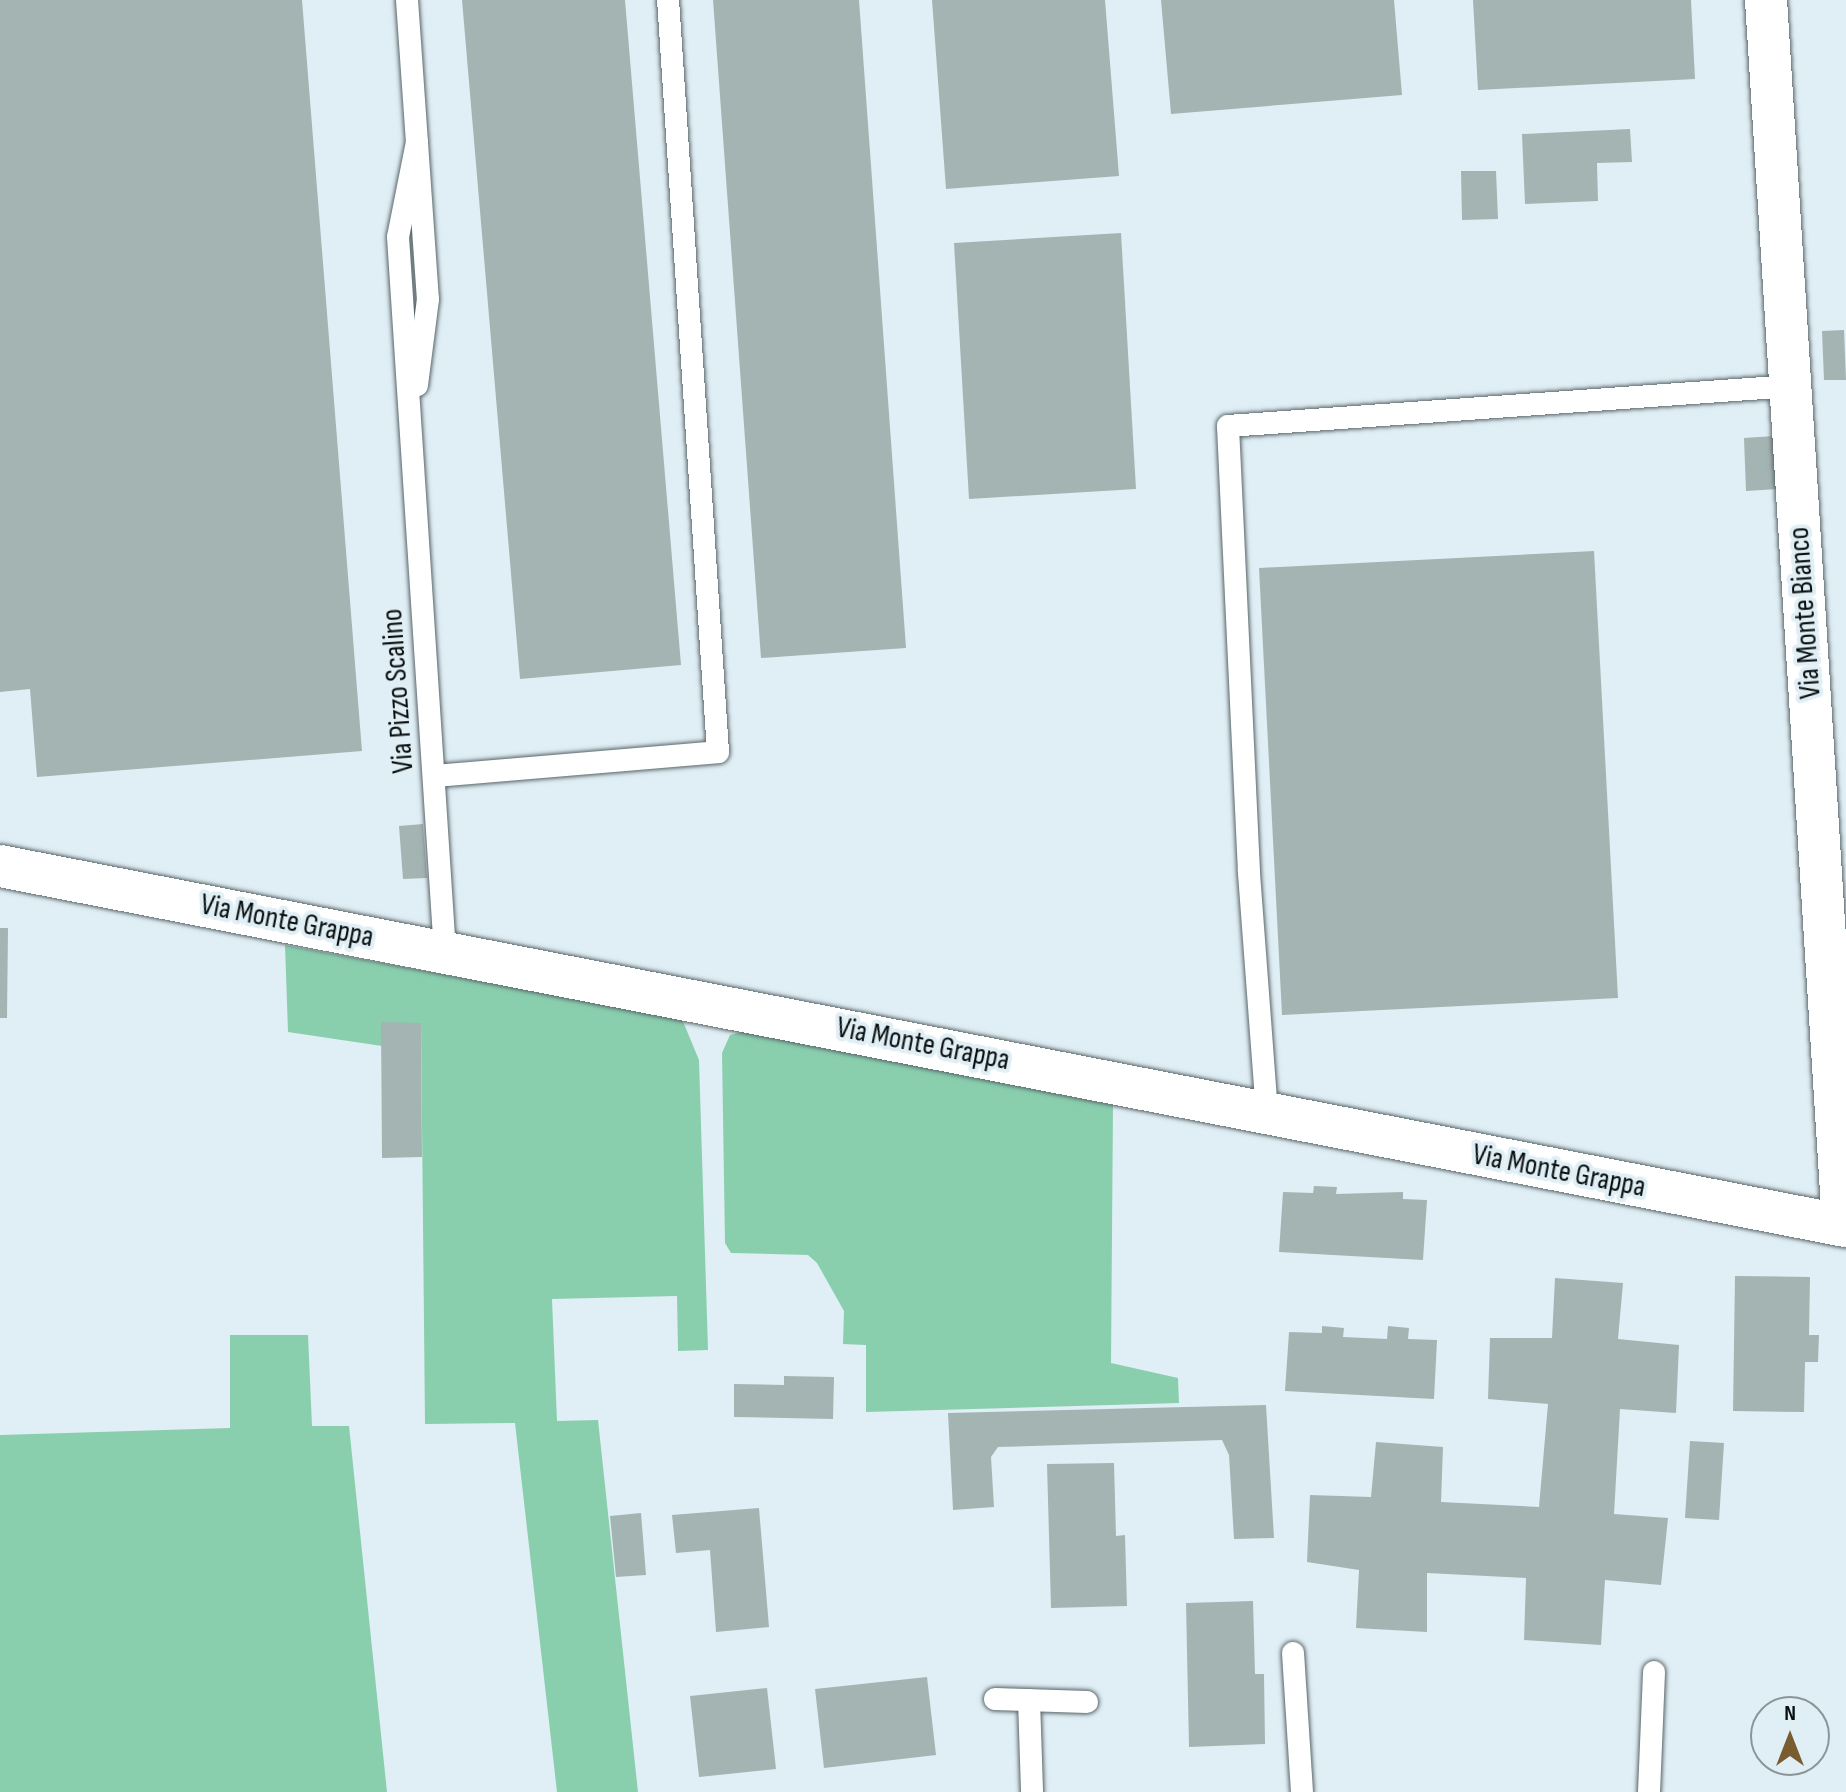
<!DOCTYPE html>
<style>
body{margin:0}
#map{position:relative;width:1846px;height:1792px;overflow:hidden;background:#e0eff5;font-family:"Sofia Sans Condensed",sans-serif}
div>[style]{position:absolute}
[style*='--x']{left:calc(var(--x)*1px);top:calc(var(--y)*1px);width:calc(var(--w)*1px);rotate:calc(var(--a)*1deg)}
.green>*{inset:0;background:#89cfae}
.building>*{inset:0;background:#a4b4b3}
.roads{filter:drop-shadow(0 0 2px #59666a) drop-shadow(0 0 2px #59666a)}
.lane>*{height:22px;margin:-11px;padding:0 11px;transform-origin:11px;border-radius:11px;background:#fff}
.street>*{height:42px;margin:-21px;padding:0 21px;transform-origin:21px;border-radius:21px;background:#fff}
span{translate:-50% -50%;white-space:nowrap;text-align:center;line-height:1.15;-webkit-text-stroke:8px #e0eff5;paint-order:stroke}
.street-label{font-size:30px;color:#090e0f}
.north{position:absolute;left:1750px;top:1696px;width:80px;height:80px;box-sizing:border-box;background:#e0eff5;border:2px solid #8a9599;border-radius:50%;rotate:0deg;font-size:22px;font-weight:700;line-height:32px;text-align:center;color:#090e0f}
.north::after{content:'';display:block;margin:auto;width:28px;height:36px;background:#795c2f;clip-path:polygon(50% 0,100% 100%,50% 72%,0 100%)}
</style>
<div id="map">
<div class="green">
<div style="clip-path:polygon(285px 945px,682px 1019px,699px 1060px,708px 1350px,678px 1351px,677px 1296px,552px 1299px,557px 1421px,598px 1420px,638px 1792px,557px 1792px,515px 1423px,425px 1424px,421px 1023px,382px 1046px,288px 1032px)"></div>
<div style="clip-path:polygon(746px 1031px,1113px 1105px,1111px 1363px,1178px 1378px,1179px 1403px,866px 1412px,866px 1345px,843px 1344px,844px 1311px,817px 1263px,808px 1255px,731px 1253px,725px 1243px,722px 1053px,730px 1035px)"></div>
<div style="clip-path:polygon(230px 1335px,308px 1335px,312px 1426px,349px 1426px,387px 1792px,0 1792px,0 1435px,230px 1428px)"></div>
</div>
<div class="building">
<div style="clip-path:polygon(0 0,302px 0,362px 751px,37px 777px,30px 689px,0 692px)"></div>
<div style="clip-path:polygon(462px 0,625px 0,681px 665px,520px 679px)"></div>
<div style="clip-path:polygon(713px 0,859px 0,906px 648px,761px 658px)"></div>
<div style="clip-path:polygon(932px 0,1105px 0,1119px 176px,946px 189px)"></div>
<div style="clip-path:polygon(1161px 0,1394px 0,1402px 95px,1171px 114px)"></div>
<div style="clip-path:polygon(1473px 0,1691px 0,1695px 79px,1478px 90px)"></div>
<div style="clip-path:polygon(1630px 129px,1632px 162px,1597px 163px,1598px 201px,1525px 204px,1522px 134px)"></div>
<div style="clip-path:polygon(1461px 171px,1496px 171px,1498px 219px,1462px 220px)"></div>
<div style="clip-path:polygon(1121px 233px,1136px 489px,969px 499px,954px 243px)"></div>
<div style="clip-path:polygon(1844px 330px,1846px 380px,1824px 380px,1822px 331px)"></div>
<div style="clip-path:polygon(1774px 436px,1778px 489px,1746px 491px,1744px 438px)"></div>
<div style="clip-path:polygon(1594px 551px,1618px 998px,1282px 1015px,1259px 568px)"></div>
<div style="clip-path:polygon(423px 824px,427px 878px,403px 879px,399px 826px)"></div>
<div style="clip-path:polygon(0 928px,8px 928px,7px 1018px,0 1018px)"></div>
<div style="clip-path:polygon(381px 1022px,421px 1023px,422px 1157px,382px 1158px)"></div>
<div style="clip-path:polygon(1314px 1186px,1337px 1187px,1336px 1194px,1403px 1192px,1403px 1199px,1427px 1200px,1423px 1260px,1279px 1252px,1283px 1192px,1313px 1193px)"></div>
<div style="clip-path:polygon(1735px 1276px,1810px 1277px,1809px 1335px,1819px 1335px,1818px 1362px,1805px 1362px,1804px 1412px,1733px 1411px)"></div>
<div style="clip-path:polygon(1555px 1278px,1623px 1283px,1618px 1339px,1679px 1345px,1676px 1413px,1620px 1409px,1614px 1514px,1668px 1518px,1661px 1585px,1605px 1580px,1601px 1645px,1524px 1640px,1526px 1578px,1427px 1573px,1427px 1632px,1356px 1628px,1359px 1570px,1307px 1562px,1310px 1495px,1371px 1497px,1376px 1442px,1443px 1447px,1441px 1502px,1539px 1507px,1548px 1404px,1488px 1399px,1490px 1338px,1552px 1338px)"></div>
<div style="clip-path:polygon(1322px 1326px,1344px 1328px,1343px 1337px,1387px 1339px,1388px 1326px,1409px 1328px,1408px 1339px,1437px 1340px,1434px 1399px,1285px 1391px,1289px 1332px,1322px 1333px)"></div>
<div style="clip-path:polygon(784px 1376px,834px 1377px,833px 1419px,734px 1417px,734px 1384px,784px 1385px)"></div>
<div style="clip-path:polygon(1266px 1405px,1274px 1538px,1234px 1539px,1229px 1455px,1222px 1440px,998px 1447px,991px 1457px,994px 1507px,953px 1510px,948px 1413px)"></div>
<div style="clip-path:polygon(1690px 1441px,1724px 1443px,1719px 1520px,1685px 1518px)"></div>
<div style="clip-path:polygon(1114px 1463px,1116px 1536px,1125px 1535px,1127px 1606px,1051px 1608px,1047px 1464px)"></div>
<div style="clip-path:polygon(759px 1508px,769px 1627px,716px 1632px,710px 1550px,676px 1553px,672px 1515px)"></div>
<div style="clip-path:polygon(641px 1513px,646px 1575px,616px 1577px,610px 1516px)"></div>
<div style="clip-path:polygon(1253px 1601px,1255px 1674px,1264px 1674px,1265px 1744px,1189px 1747px,1186px 1603px)"></div>
<div style="clip-path:polygon(927px 1677px,936px 1755px,824px 1768px,815px 1689px)"></div>
<div style="clip-path:polygon(767px 1688px,776px 1769px,699px 1777px,690px 1696px)"></div>
</div>
<div class="roads">
<div class="lane">
<div style="--x:407;--y:0;--w:300;--a:86"></div>
<div style="--x:428;--y:299;--w:87;--a:97.3"></div>
<div style="--x:417;--y:142;--w:97;--a:101.3"></div>
<div style="--x:398;--y:237;--w:717;--a:86.24"></div>
<div style="--x:434;--y:776;--w:285;--a:-4.8"></div>
<div style="--x:718;--y:752;--w:754;--a:-93.8"></div>
<div style="--x:1267;--y:1113;--w:242;--a:-94.3"></div>
<div style="--x:1249;--y:872;--w:446;--a:-92.7"></div>
<div style="--x:1228;--y:426;--w:564;--a:-4.06"></div>
<div style="--x:1293;--y:1653;--w:139;--a:86.3"></div>
<div style="--x:995;--y:1699;--w:92;--a:1.9"></div>
<div style="--x:1029;--y:1700;--w:92;--a:88.1"></div>
<div style="--x:1649;--y:1792;--w:120;--a:-87.6"></div>
</div>
<div class="street">
<div style="--x:1766;--y:0;--w:1227;--a:86.4"></div>
<div style="--x:0;--y:866;--w:1881;--a:11.04"></div>
</div>
</div>
<div class="street-label">
<span style="left:1805px;top:613px;rotate:-94deg">Via Monte Bianco</span>
<span style="left:398px;top:691px;rotate:-94deg">Via Pizzo Scalino</span>
<span style="left:287px;top:921px;rotate:11deg">Via Monte Grappa</span>
<span style="left:923px;top:1044px;rotate:11deg">Via Monte Grappa</span>
<span style="left:1559px;top:1171px;rotate:11deg">Via Monte Grappa</span>
</div>
<div class="north">N</div>
</div>
